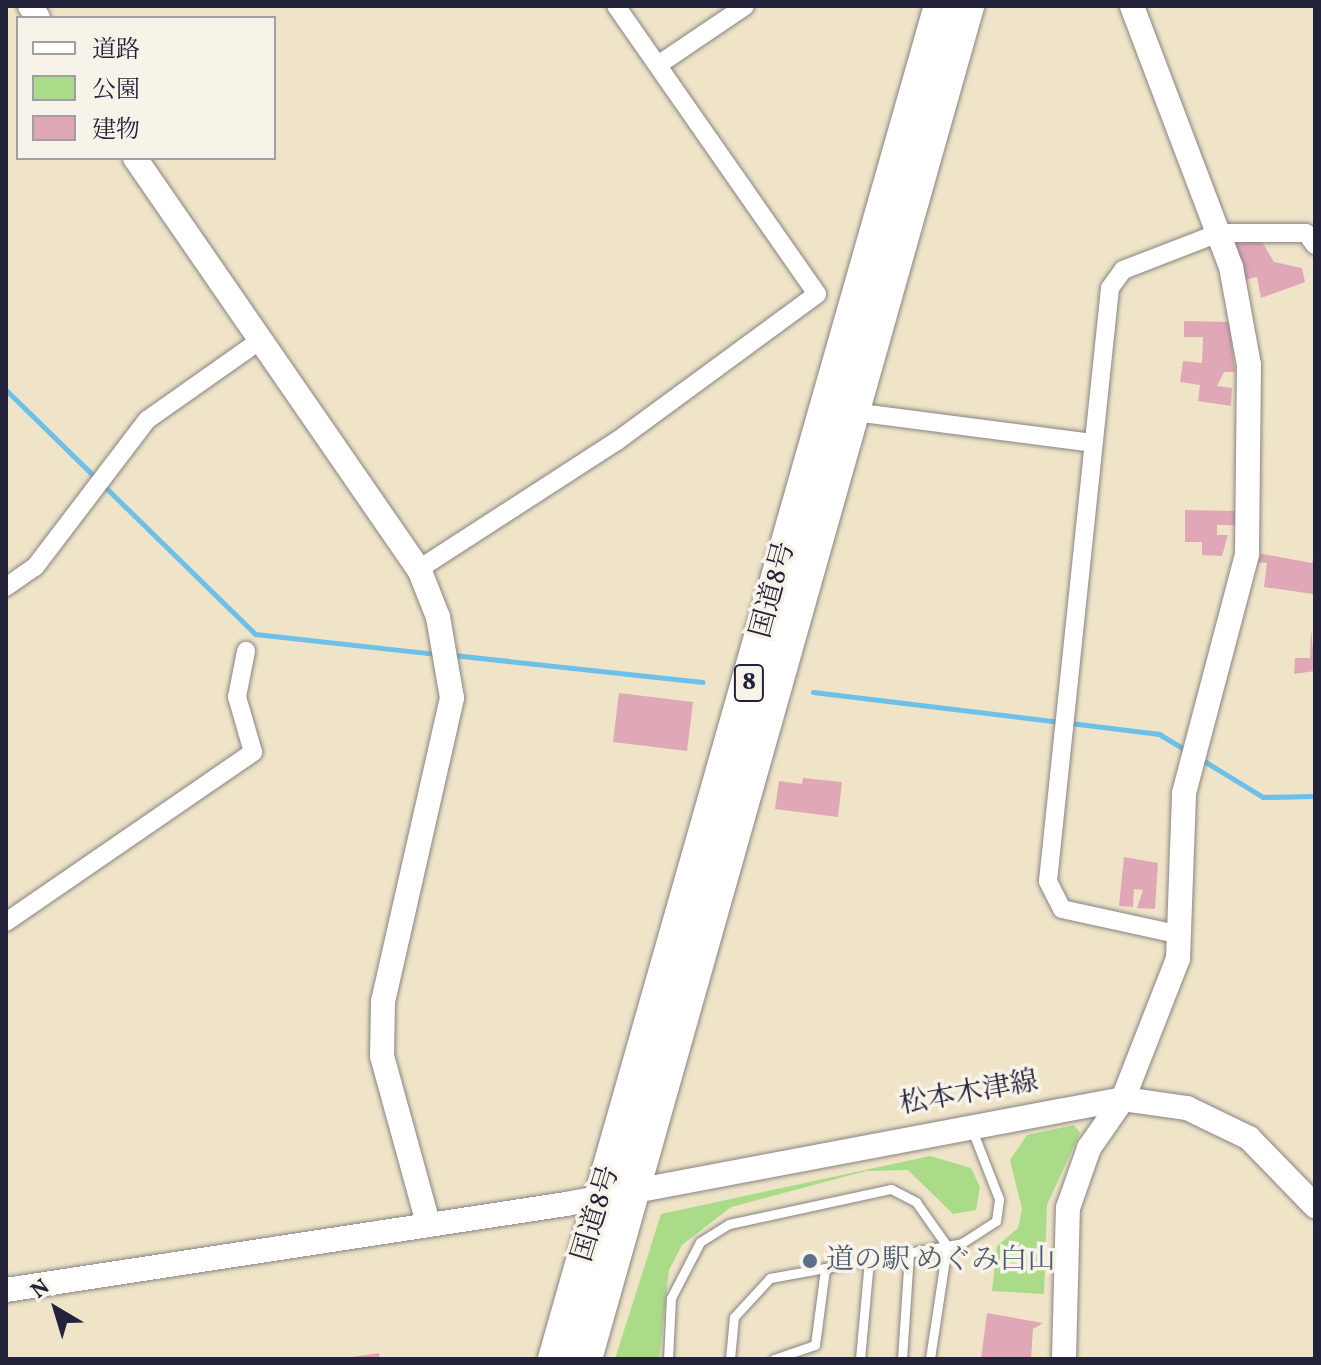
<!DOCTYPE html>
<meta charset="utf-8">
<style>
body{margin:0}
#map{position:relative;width:1321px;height:1365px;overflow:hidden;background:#efe4c8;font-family:Vollkorn,"Noto Serif JP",serif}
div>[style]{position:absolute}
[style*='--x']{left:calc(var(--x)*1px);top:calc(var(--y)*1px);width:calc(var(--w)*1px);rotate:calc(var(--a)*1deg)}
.green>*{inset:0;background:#aadb89}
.stream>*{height:5px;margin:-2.5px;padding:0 2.5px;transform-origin:2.5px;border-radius:2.5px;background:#6cc0e9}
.building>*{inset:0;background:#e0a7b7}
.roads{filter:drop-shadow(0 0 2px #888382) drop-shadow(0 0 2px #888382)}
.lane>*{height:9px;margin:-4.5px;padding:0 4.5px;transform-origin:4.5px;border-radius:4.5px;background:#fff}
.street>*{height:18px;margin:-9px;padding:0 9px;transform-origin:9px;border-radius:9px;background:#fff}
.secondary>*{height:24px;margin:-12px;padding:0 12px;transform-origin:12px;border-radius:12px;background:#fff}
.highway>*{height:32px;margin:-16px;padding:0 16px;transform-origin:16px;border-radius:16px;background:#fff}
.dots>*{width:22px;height:22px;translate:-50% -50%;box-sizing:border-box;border:4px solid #f7f3e8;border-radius:50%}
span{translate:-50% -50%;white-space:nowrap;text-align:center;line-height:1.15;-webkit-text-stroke:7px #f7f3e8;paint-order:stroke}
.shield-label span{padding:2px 6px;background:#f7f3e8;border:2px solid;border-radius:6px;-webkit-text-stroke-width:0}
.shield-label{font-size:26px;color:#22223b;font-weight:700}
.street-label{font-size:28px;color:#22223b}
.service-label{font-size:28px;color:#4e5e75}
.left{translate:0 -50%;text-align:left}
.frame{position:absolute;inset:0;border:8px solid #22223b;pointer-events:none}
.legend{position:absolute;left:16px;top:16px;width:260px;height:144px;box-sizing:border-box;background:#f7f3e8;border:2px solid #a29fa3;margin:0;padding:10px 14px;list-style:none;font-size:24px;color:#22223b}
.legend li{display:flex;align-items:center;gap:16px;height:40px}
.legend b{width:40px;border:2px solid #a29fa3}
.north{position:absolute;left:16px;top:1269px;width:80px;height:80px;-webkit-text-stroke:6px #f7f3e8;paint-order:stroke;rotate:322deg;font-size:22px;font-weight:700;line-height:32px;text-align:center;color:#22223b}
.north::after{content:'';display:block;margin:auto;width:28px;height:36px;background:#22223b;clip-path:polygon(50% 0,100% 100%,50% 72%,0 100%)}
</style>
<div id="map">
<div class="green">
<div style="clip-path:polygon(1074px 1125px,1080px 1133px,1047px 1205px,1044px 1294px,992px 1291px,997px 1246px,1018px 1228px,1022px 1209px,1010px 1160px,1027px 1135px)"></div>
<div style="clip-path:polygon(930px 1156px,971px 1168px,980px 1187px,976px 1210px,953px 1214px,908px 1170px,866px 1171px,731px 1207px,682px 1245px,669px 1270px,659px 1359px,615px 1359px,661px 1214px)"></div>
</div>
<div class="stream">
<div style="--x:6;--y:390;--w:126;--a:44.4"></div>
<div style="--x:103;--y:485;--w:213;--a:44.4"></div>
<div style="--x:255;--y:634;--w:181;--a:6.3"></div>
<div style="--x:453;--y:655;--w:251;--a:6.2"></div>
<div style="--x:813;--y:692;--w:249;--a:6.9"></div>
<div style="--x:1070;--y:723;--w:90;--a:7"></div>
<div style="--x:1159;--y:734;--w:33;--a:31"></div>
<div style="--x:1199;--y:758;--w:75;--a:31.4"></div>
<div style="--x:1263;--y:797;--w:52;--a:-1.1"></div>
</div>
<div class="building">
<div style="clip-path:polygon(1261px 240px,1274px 262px,1302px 268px,1305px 282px,1261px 298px,1257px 277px,1244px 280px,1236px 243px)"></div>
<div style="clip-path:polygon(1184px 321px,1229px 322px,1235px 372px,1224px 372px,1217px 386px,1232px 388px,1231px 406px,1198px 401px,1200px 385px,1180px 382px,1183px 361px,1202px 363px,1203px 337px,1184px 337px)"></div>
<div style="clip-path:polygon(1185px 510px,1235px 511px,1235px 525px,1217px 525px,1217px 535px,1228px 535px,1222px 556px,1202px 555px,1202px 542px,1185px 542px)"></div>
<div style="clip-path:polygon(1315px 552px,1313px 594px,1264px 587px,1267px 563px,1256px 562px,1257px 553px,1312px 563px)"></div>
<div style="clip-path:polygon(1311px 629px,1315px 671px,1294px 674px,1295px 658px,1310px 658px)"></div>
<div style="clip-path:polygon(619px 693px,693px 702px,687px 751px,613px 742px)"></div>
<div style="clip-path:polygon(803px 778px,842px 782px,838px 817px,775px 809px,779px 781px,802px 784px)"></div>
<div style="clip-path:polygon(1124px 857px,1158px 863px,1155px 909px,1137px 908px,1143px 890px,1134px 889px,1133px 907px,1119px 906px)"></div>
<div style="clip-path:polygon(987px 1313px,1043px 1323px,1033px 1329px,1031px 1359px,981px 1359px)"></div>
<div style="clip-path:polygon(379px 1353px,380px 1359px,352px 1359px,352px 1357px)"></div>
</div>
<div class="roads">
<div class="lane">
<div style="--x:668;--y:1359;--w:61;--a:-87.2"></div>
<div style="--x:671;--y:1298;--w:63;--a:-62.6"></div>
<div style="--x:700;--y:1242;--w:34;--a:-32"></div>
<div style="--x:729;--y:1224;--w:166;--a:-12.2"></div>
<div style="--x:891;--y:1189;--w:28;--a:27"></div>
<div style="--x:916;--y:1202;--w:54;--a:54.8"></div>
<div style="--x:947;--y:1246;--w:114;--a:98.6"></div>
<div style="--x:730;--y:1359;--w:42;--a:-84.6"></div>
<div style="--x:734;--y:1317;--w:53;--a:-47.3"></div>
<div style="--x:770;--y:1278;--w:195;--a:-10.3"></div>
<div style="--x:962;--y:1243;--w:40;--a:-32.9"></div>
<div style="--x:996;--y:1221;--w:22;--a:-82"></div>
<div style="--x:999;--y:1199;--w:77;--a:-111.3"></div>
<div style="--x:774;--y:1359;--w:43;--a:-18.9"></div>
<div style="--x:815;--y:1345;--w:77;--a:-82.5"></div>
<div style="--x:860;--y:1359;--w:98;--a:-84.8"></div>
<div style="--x:902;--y:1359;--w:106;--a:-86.2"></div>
</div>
<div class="street">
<div style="--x:658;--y:65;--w:105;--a:-34.1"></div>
<div style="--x:854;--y:412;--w:241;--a:7.4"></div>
<div style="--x:419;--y:569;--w:236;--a:-32.9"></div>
<div style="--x:617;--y:441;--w:248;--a:-36.3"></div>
<div style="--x:817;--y:294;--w:351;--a:-124.9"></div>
<div style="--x:6;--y:587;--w:35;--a:-35"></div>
<div style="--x:35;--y:567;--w:185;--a:-52.7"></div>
<div style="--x:147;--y:420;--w:137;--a:-35.2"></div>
<div style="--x:6;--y:922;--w:300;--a:-34.5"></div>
<div style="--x:253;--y:752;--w:57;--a:-106.2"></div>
<div style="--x:237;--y:697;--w:47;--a:-78.9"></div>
<div style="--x:1181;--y:935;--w:122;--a:-167.7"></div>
<div style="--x:1062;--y:909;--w:31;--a:-117"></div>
<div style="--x:1048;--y:881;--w:596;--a:-84.03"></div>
<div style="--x:1110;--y:288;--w:22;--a:-54"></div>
<div style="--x:1123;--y:270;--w:103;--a:-21.1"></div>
<div style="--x:1219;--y:233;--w:87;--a:0"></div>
<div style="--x:1306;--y:233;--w:15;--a:53"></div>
</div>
<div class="secondary">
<div style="--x:30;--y:6;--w:14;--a:56"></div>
<div style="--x:135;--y:158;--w:500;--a:55.4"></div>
<div style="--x:419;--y:569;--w:52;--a:68.4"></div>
<div style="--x:438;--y:617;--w:82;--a:80.2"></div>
<div style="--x:452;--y:698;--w:311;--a:102.8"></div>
<div style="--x:383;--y:1001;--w:55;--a:91"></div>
<div style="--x:382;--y:1056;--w:173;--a:74.6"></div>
<div style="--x:6;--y:1290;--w:567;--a:-8.73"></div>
<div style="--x:566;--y:1204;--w:567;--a:-10.68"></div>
<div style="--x:1123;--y:1099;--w:65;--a:8"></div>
<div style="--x:1187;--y:1108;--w:69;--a:25.8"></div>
<div style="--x:1249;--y:1138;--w:95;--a:45.9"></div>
<div style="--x:1064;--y:1358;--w:150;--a:-88.5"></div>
<div style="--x:1068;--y:1208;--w:64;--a:-70.7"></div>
<div style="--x:1089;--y:1148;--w:60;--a:-55.2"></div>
<div style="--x:1123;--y:1099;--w:150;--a:-68.6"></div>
<div style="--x:1178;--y:959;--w:166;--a:-87.9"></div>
<div style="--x:1184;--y:793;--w:247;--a:-75.2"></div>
<div style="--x:1247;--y:554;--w:189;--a:-89.4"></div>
<div style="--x:1249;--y:365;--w:100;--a:-100.4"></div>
<div style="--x:1231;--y:267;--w:279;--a:-110.8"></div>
</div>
<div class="highway">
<div style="--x:554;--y:1359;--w:1407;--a:-74.08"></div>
<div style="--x:586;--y:1359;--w:1406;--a:-74.23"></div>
</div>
</div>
<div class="dots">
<div style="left:810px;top:1261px;background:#5c6f8a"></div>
</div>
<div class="shield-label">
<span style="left:749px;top:683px">8</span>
</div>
<div class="street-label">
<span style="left:774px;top:590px;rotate:-75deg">国道8号</span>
<span style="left:969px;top:1094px;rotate:-10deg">松本木津線</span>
<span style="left:597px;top:1214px;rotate:-73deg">国道8号</span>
</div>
<div class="service-label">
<span class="left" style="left:826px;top:1261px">道の駅 めぐみ白山</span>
</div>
<div class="frame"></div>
<ul class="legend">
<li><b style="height:10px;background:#fff"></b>道路</li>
<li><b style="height:22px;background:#aadb89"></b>公園</li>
<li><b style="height:22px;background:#e0a7b7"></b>建物</li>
</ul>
<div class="north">N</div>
</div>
